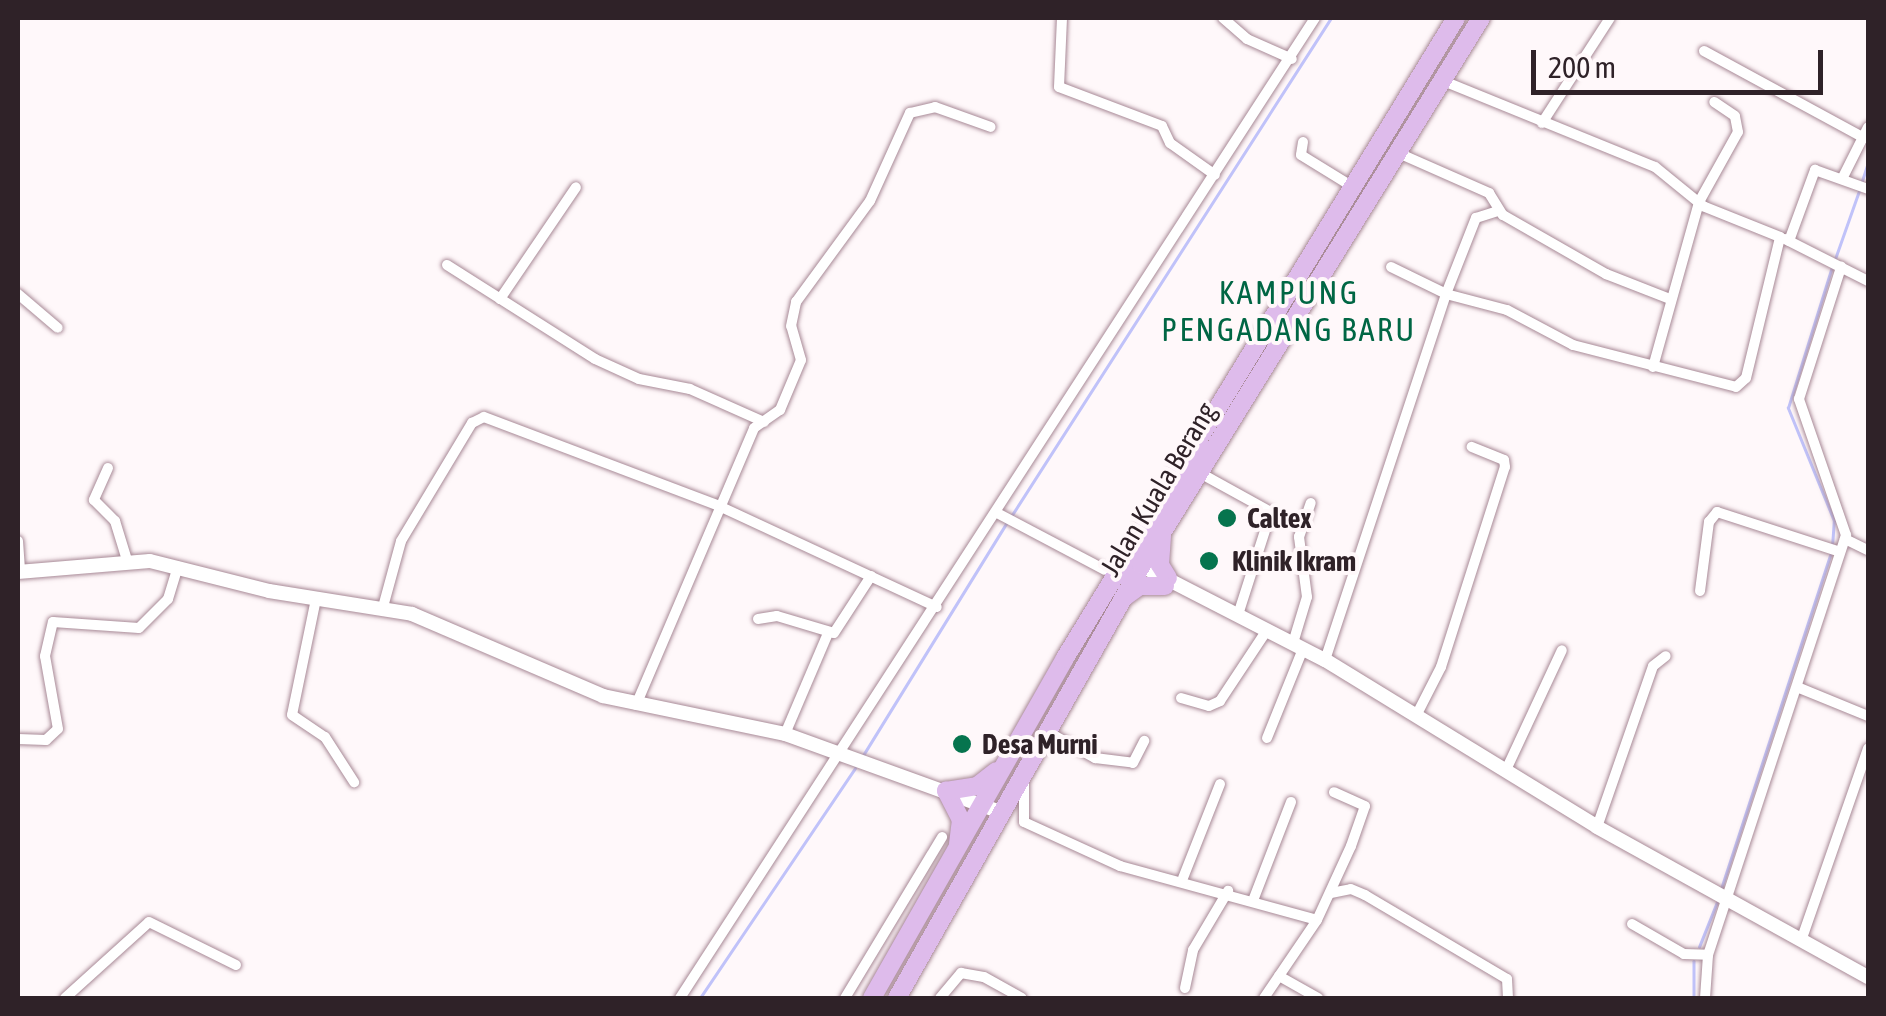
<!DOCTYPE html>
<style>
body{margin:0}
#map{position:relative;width:1886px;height:1016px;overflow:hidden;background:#fff8fa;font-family:"Asap Condensed",sans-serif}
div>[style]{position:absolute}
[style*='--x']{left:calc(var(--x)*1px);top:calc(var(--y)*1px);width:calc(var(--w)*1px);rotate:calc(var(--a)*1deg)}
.stream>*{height:2.5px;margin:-1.25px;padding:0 1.25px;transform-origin:1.25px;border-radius:1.25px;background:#c0c2f9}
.roads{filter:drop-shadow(0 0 2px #a88996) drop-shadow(0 0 2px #a88996)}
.minor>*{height:10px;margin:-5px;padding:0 5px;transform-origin:5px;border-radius:5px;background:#fff}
.secondary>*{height:14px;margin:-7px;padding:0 7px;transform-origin:7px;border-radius:7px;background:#fff}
.trunk>*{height:18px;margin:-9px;padding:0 9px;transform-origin:9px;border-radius:9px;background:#debbeb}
.dots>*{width:28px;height:28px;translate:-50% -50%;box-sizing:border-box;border:5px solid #fff8fa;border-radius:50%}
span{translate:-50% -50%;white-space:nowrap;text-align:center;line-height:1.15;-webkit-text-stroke:8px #fff8fa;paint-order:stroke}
.street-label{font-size:28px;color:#2f2228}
.poi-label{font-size:28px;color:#2f2228;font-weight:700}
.left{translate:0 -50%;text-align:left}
.quarter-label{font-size:32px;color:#064;letter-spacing:2.5px}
.frame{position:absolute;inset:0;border:20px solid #2f2228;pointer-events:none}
.scale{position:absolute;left:1531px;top:50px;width:292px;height:45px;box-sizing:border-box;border:5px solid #2f2228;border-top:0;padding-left:12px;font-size:30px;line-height:35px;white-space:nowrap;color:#2f2228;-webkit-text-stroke:8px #fff8fa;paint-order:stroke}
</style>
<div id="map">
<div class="stream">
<div style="--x:1861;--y:184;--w:22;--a:-72"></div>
<div style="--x:1835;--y:259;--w:72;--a:-70.6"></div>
<div style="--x:1012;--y:515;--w:591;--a:-57.31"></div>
<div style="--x:1832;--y:547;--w:26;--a:-86"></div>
<div style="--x:1834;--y:521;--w:122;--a:-112.2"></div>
<div style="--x:1788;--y:408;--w:148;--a:-72.7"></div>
<div style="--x:862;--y:757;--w:276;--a:-58.3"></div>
<div style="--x:1721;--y:889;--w:351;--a:-71.9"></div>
<div style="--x:1699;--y:947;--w:48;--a:-68.2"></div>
<div style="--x:1694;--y:961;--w:37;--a:90"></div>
<div style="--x:700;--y:998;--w:277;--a:-56"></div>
</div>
<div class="roads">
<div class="minor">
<div style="--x:1062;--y:18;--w:69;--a:92.5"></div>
<div style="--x:1059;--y:87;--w:110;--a:20.7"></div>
<div style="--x:1162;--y:126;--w:19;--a:65"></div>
<div style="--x:1170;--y:143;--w:55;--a:35.4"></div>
<div style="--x:1223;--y:18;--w:32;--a:41"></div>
<div style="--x:1247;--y:39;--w:49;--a:24"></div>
<div style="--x:1704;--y:51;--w:182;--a:28.5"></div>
<div style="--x:1542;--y:123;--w:125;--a:-57.1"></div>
<div style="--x:1303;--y:142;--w:13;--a:99"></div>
<div style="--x:1301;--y:155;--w:61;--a:31.6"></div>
<div style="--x:1396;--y:152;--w:102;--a:23.8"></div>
<div style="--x:1489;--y:193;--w:26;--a:58"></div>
<div style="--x:1503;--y:215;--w:119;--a:29.8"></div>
<div style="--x:1606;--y:274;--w:69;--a:21.3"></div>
<div style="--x:1842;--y:179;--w:58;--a:-63.4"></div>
<div style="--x:1785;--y:239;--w:93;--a:26.8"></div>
<div style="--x:1789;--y:241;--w:76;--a:-69.9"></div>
<div style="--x:1815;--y:170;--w:56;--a:19.7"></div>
<div style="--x:447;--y:265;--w:175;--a:32.4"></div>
<div style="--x:595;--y:359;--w:48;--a:24.4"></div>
<div style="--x:639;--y:379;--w:52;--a:11.1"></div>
<div style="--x:690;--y:389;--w:81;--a:24"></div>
<div style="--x:1391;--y:267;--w:61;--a:26.1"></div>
<div style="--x:1446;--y:294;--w:82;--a:-68.5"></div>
<div style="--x:1476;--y:218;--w:23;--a:-18"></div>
<div style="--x:18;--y:294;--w:52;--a:40.4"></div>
<div style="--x:500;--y:299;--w:135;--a:-55.8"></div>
<div style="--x:1653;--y:367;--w:171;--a:-74.4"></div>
<div style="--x:1699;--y:202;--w:80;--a:-60.9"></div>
<div style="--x:1738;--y:132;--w:16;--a:-101"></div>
<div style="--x:1735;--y:116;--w:25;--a:-146"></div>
<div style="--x:108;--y:468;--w:35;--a:114"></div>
<div style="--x:94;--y:500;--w:30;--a:45"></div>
<div style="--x:115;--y:521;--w:41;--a:72.9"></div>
<div style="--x:1200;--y:473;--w:81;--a:28.8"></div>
<div style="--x:1271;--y:512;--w:108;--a:107.8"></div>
<div style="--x:997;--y:513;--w:122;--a:27.8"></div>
<div style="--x:1845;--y:539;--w:25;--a:26"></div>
<div style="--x:18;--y:541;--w:31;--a:86"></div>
<div style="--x:1700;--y:591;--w:70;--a:-82.6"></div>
<div style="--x:1709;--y:522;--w:13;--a:-51"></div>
<div style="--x:1717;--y:512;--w:129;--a:18"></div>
<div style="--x:316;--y:599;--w:118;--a:101.7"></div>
<div style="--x:292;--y:715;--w:40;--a:34"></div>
<div style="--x:325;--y:737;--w:54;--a:57.2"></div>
<div style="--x:383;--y:607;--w:68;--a:-74.7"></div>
<div style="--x:401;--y:541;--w:138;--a:-59"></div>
<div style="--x:472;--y:423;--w:13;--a:-27"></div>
<div style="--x:484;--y:417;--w:251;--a:20.7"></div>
<div style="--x:719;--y:506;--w:240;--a:24.9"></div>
<div style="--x:758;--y:619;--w:19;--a:-9"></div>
<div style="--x:777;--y:616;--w:59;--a:16.6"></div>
<div style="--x:834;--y:633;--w:68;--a:-57"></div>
<div style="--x:1293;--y:643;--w:48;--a:-73.1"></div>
<div style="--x:1307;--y:597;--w:61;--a:-97.6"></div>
<div style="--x:1299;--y:537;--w:36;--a:-71"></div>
<div style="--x:1325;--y:660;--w:385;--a:-71.7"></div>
<div style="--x:1446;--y:294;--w:63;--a:14.7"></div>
<div style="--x:1507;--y:310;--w:75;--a:27.9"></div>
<div style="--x:1573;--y:345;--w:168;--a:14.4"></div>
<div style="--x:1736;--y:387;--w:13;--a:-42"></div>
<div style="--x:1746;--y:378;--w:145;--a:-76.4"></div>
<div style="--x:1780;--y:237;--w:83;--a:-158.1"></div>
<div style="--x:1703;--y:206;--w:62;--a:-140.9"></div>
<div style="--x:1655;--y:167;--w:231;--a:-157.9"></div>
<div style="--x:1797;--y:687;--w:77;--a:22.2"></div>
<div style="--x:1181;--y:698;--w:29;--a:16"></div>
<div style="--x:1209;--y:706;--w:12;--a:-24"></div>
<div style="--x:1220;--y:701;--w:85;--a:-56.5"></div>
<div style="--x:636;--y:705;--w:301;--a:-66.9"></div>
<div style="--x:754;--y:428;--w:32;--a:-35"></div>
<div style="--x:780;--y:410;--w:54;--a:-67.2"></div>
<div style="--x:801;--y:360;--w:35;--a:-106"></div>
<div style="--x:791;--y:326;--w:25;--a:-78"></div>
<div style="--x:796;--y:302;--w:125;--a:-53.8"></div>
<div style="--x:870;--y:201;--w:97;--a:-65.6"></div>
<div style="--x:910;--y:113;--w:26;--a:-13"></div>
<div style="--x:935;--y:107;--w:59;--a:19.7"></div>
<div style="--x:1417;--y:714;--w:53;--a:-62.9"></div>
<div style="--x:1441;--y:667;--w:210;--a:-72.3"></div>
<div style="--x:1505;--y:467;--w:7;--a:-98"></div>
<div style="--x:1504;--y:460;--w:35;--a:-158"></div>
<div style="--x:1048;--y:732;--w:54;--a:29"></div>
<div style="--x:1095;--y:758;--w:38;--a:7"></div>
<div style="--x:1133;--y:763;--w:25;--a:-63"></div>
<div style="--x:785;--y:734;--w:110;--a:-66.9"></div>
<div style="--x:1267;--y:738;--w:96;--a:-68"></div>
<div style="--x:18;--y:739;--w:28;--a:2"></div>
<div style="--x:46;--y:740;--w:16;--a:-43"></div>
<div style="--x:58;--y:729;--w:74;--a:-100.1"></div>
<div style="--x:45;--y:656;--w:35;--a:-77"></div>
<div style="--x:53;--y:622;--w:86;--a:4"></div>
<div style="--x:139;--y:628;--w:41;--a:-45"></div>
<div style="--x:168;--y:599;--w:34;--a:-73"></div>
<div style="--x:1506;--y:770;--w:132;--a:-65"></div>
<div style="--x:1024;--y:784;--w:38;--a:90"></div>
<div style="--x:1024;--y:822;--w:106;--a:24.6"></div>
<div style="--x:1120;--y:866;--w:204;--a:15.3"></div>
<div style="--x:1597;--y:827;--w:170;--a:-70.8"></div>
<div style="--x:1653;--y:666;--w:16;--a:-38"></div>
<div style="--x:1183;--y:878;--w:101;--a:-68.5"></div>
<div style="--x:1331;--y:893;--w:20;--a:-11"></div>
<div style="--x:1351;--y:889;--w:15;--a:23"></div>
<div style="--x:1365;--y:895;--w:165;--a:30.6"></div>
<div style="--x:1507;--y:979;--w:19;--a:87"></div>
<div style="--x:1254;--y:898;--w:103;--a:-68.9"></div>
<div style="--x:1632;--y:924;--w:60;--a:30"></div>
<div style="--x:1684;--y:954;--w:24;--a:2"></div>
<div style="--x:1802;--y:938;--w:201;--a:-70.8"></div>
<div style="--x:1279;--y:976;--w:45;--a:29.4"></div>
<div style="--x:1185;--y:988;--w:39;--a:-78"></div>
<div style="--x:1193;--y:950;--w:69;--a:-59.3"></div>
<div style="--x:65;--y:998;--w:113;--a:-42.1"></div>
<div style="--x:149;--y:922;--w:97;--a:26.3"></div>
<div style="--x:680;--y:998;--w:1168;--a:-57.06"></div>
<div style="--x:845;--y:998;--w:188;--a:-58.9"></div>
<div style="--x:940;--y:998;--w:33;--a:-50"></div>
<div style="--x:961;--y:973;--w:23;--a:10"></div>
<div style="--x:984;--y:977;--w:43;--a:28.9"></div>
<div style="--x:1264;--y:998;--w:94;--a:-55.8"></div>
<div style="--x:1317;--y:920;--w:81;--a:-65.3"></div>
<div style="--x:1351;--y:846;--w:42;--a:-70.7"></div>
<div style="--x:1365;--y:806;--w:34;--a:-156"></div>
<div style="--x:1705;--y:998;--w:43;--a:-86"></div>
<div style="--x:1708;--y:955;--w:442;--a:-71.8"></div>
<div style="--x:1846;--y:535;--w:144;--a:-109.1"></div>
<div style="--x:1799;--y:399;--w:139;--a:-72.3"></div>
</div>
<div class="secondary">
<div style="--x:1134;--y:562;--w:215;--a:27.2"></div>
<div style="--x:1325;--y:660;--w:319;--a:31.5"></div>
<div style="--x:1597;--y:827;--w:310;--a:29"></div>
<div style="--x:18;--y:572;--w:132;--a:-4.8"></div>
<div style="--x:150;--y:561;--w:123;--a:14.1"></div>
<div style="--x:269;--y:591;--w:145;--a:9.1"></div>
<div style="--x:412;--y:614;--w:208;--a:23.2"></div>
<div style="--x:603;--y:696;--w:186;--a:11.8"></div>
<div style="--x:785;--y:734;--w:232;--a:19.9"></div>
</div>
<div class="trunk">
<div style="--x:1162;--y:536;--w:29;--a:94"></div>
<div style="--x:1160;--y:565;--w:15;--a:58"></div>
<div style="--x:1126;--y:596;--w:17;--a:-36"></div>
<div style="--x:1140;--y:586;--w:25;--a:0"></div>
<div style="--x:958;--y:844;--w:24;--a:-83"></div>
<div style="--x:961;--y:820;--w:33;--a:-117"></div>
<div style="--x:946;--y:791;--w:31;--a:-9"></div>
<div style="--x:977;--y:786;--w:24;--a:-38"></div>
<div style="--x:872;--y:998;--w:391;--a:-60.4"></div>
<div style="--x:1065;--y:658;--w:750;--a:-58.58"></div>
<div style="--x:897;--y:998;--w:498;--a:-60.5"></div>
<div style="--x:1142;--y:565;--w:644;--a:-58.21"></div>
</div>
</div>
<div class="dots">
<div style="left:1227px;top:518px;background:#06744e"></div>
<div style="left:1209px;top:561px;background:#06744e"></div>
<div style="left:962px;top:744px;background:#06744e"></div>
</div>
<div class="street-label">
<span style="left:1158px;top:489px;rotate:-59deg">Jalan Kuala Berang</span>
</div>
<div class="poi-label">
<span class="left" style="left:1247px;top:518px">Caltex</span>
<span class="left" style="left:1232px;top:561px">Klinik Ikram</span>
<span class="left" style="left:982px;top:744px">Desa Murni</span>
</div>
<div class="quarter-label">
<span style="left:1289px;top:312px">KAMPUNG<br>PENGADANG BARU</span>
</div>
<div class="frame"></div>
<div class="scale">200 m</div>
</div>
